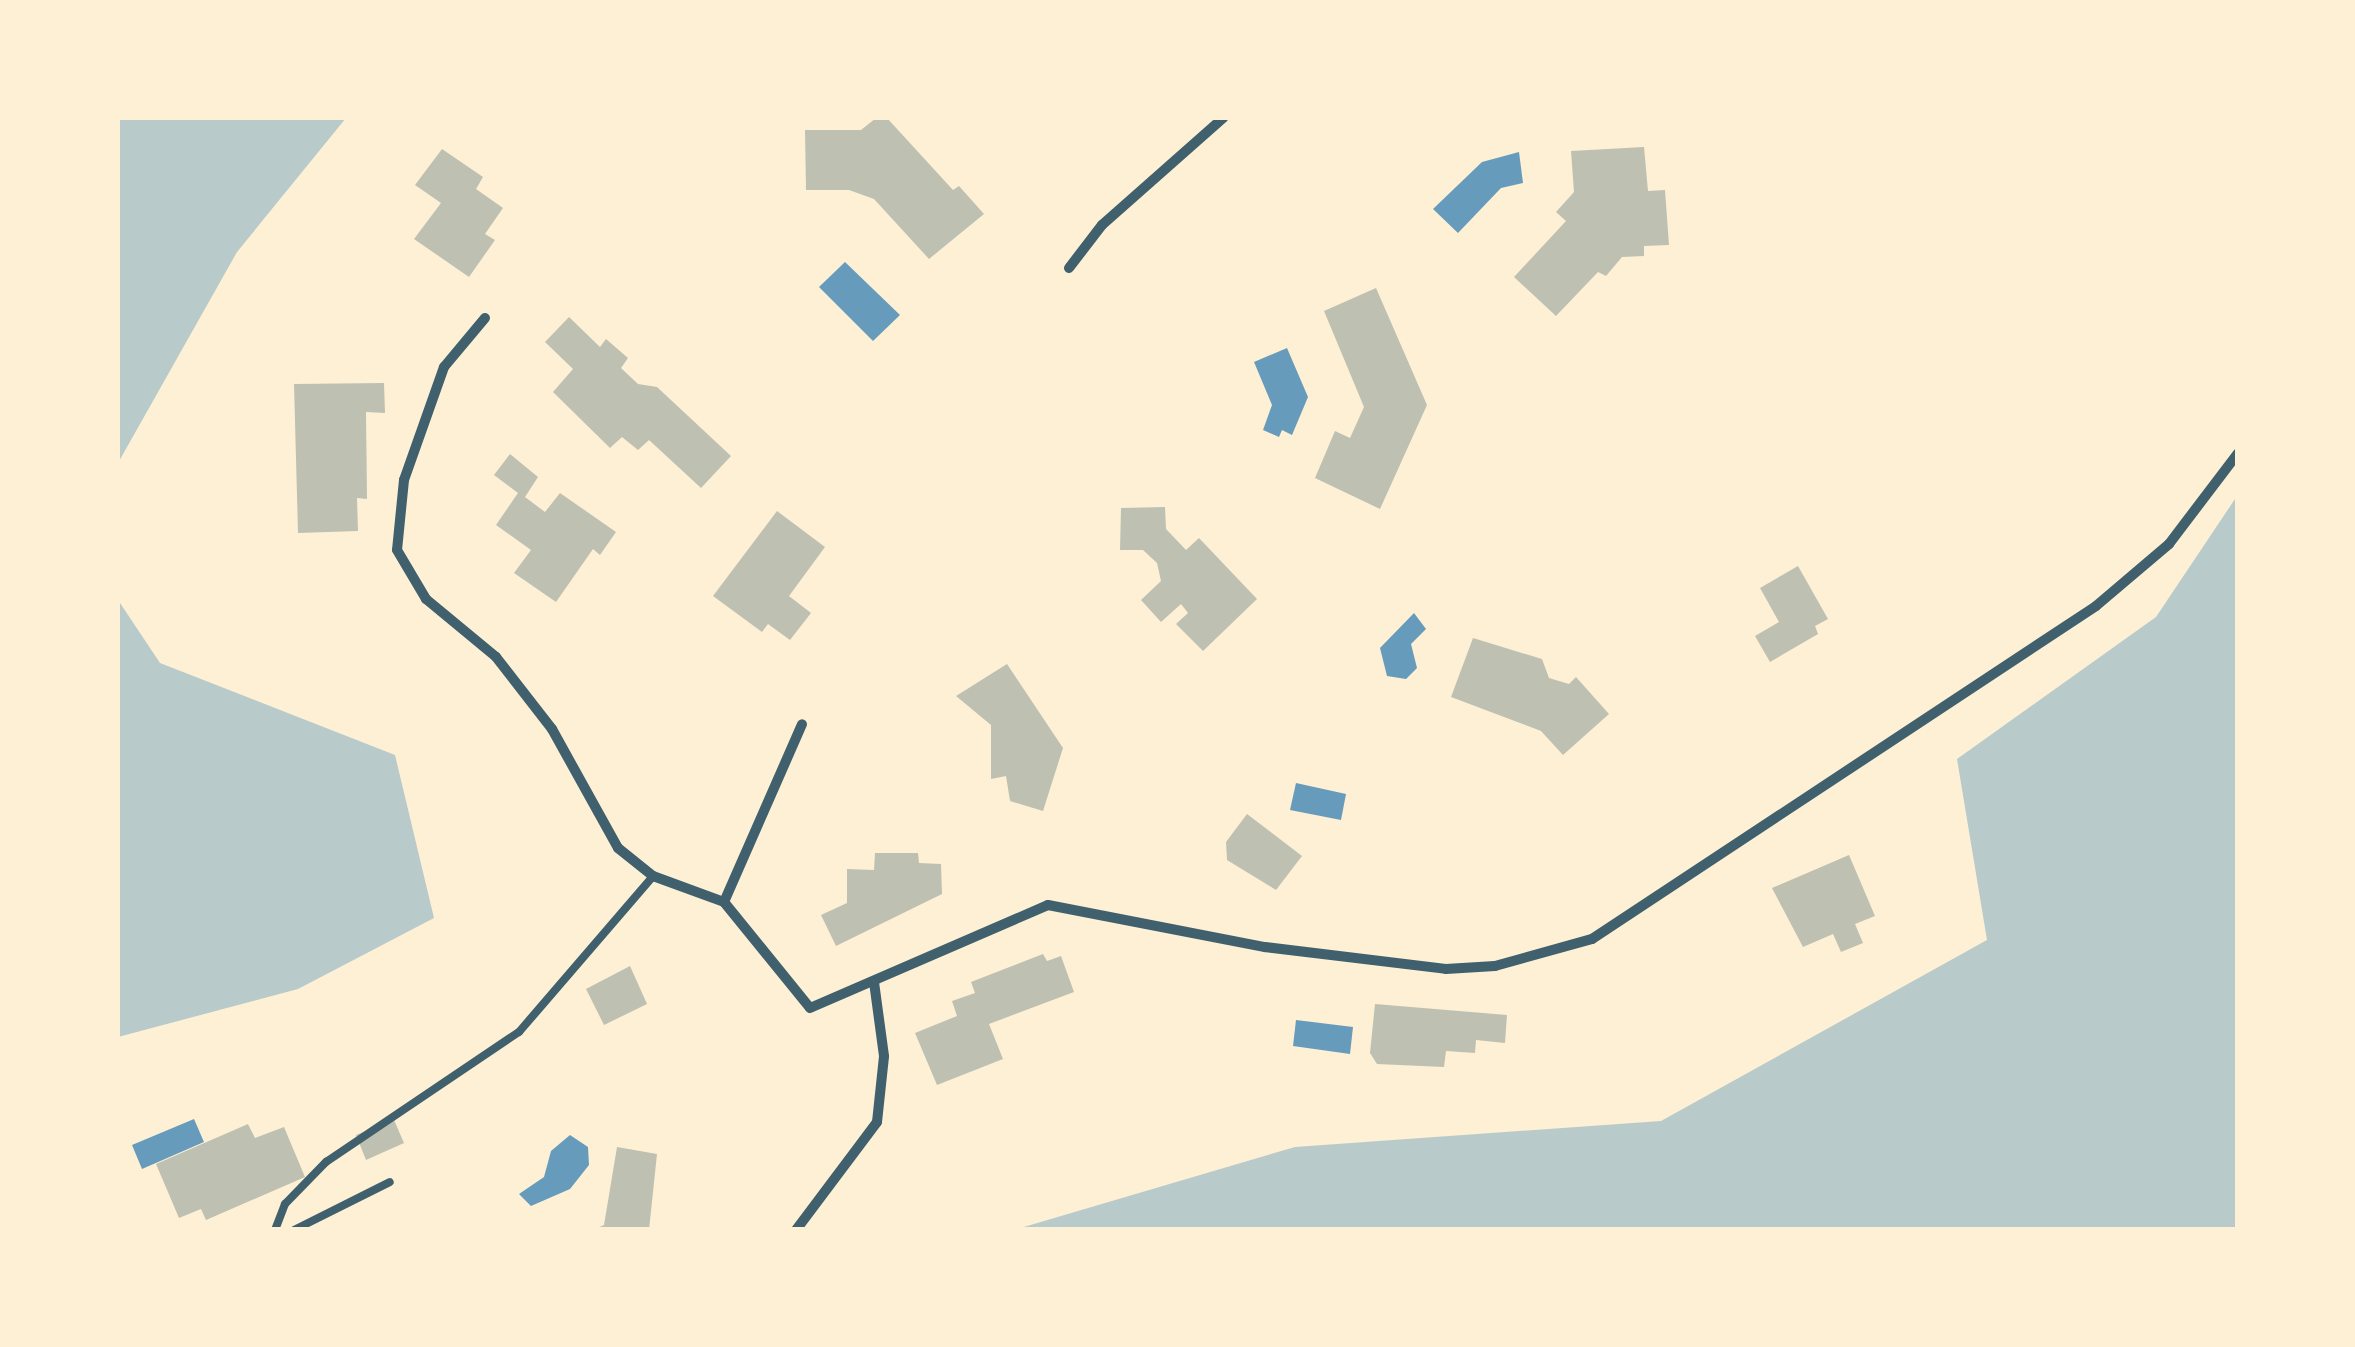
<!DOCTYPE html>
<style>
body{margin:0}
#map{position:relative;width:2355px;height:1347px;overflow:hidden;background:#fdf0d5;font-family:"Roboto Condensed",sans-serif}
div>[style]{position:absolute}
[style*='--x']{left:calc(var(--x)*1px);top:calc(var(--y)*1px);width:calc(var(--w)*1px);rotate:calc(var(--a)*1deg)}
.green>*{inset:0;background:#b9caca}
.water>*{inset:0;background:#669bbc}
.building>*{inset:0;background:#bec0b2}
.service>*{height:8px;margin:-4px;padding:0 4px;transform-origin:4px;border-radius:4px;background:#3f606c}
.minor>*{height:10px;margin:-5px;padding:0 5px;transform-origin:5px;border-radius:5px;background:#3f606c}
span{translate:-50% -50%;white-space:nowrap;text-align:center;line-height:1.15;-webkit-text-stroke:9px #fdf0d5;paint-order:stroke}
.frame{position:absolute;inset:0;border:120px solid #fdf0d5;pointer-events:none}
</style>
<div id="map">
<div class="green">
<div style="clip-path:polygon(118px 118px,346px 118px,237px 252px,118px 463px)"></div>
<div style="clip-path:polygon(2237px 496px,2237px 1229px,1017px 1229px,1295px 1147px,1661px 1121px,1987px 940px,1957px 759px,2156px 617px)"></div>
<div style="clip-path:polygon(118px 600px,160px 663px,395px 755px,434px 918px,298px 989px,118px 1037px)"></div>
</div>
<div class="water">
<div style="clip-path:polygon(1519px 152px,1523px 183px,1501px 188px,1458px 233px,1433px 209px,1482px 162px)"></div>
<div style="clip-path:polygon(845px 262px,900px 315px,873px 341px,819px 287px)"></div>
<div style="clip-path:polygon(1287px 348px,1308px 397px,1292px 435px,1282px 430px,1279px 437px,1263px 430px,1272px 405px,1254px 362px)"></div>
<div style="clip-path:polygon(1414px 613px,1426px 629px,1411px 644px,1417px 668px,1406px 679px,1387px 676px,1380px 648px)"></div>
<div style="clip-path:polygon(1296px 783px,1346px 794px,1341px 820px,1290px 810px)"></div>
<div style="clip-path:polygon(1296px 1020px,1353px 1027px,1350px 1054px,1293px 1046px)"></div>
<div style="clip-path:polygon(194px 1119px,204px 1142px,142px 1169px,132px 1145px)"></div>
<div style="clip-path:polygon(570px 1135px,588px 1147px,589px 1165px,570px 1189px,531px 1206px,519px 1194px,544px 1177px,551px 1151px)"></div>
</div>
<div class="building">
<div style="clip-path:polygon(876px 118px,887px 118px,953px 190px,959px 186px,984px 214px,929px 259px,874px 199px,849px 190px,806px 190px,805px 130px,861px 130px)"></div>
<div style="clip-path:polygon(1644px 147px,1648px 191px,1665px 190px,1669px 245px,1644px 246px,1644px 256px,1622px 257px,1606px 276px,1598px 272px,1556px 316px,1514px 277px,1566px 221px,1556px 212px,1574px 192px,1571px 151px)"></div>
<div style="clip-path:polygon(442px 149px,483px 177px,476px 189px,503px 208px,485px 234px,495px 240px,469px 277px,414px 239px,441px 203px,415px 185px)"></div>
<div style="clip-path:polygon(1376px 288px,1427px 405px,1380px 509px,1315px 478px,1335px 431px,1350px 438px,1364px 407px,1324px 311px)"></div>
<div style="clip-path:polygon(569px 317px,600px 347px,606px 339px,628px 358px,621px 368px,638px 384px,657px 387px,731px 456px,701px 488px,649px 440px,638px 450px,622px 437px,610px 448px,553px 392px,573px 369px,545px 342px)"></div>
<div style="clip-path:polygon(384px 383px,385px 413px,366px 412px,367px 499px,357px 498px,358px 531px,298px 533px,294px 384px)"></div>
<div style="clip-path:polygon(510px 454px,538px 477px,525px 497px,545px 512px,560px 493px,616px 532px,600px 555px,593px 549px,556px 602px,514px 573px,531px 550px,496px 525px,518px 493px,494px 475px)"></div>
<div style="clip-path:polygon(1165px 507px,1166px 529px,1186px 550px,1199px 538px,1257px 599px,1203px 651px,1176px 624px,1188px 613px,1181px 604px,1161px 622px,1141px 600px,1161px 581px,1157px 563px,1143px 550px,1120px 550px,1121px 508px)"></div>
<div style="clip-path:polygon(777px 511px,825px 547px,789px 596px,811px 613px,790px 640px,768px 624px,762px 632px,713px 596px)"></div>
<div style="clip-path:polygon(1798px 566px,1828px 619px,1815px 626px,1818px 634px,1770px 662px,1755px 636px,1779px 622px,1760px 588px)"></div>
<div style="clip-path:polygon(1473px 638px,1542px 659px,1549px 678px,1569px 684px,1576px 677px,1609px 714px,1563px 755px,1541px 731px,1451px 697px)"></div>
<div style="clip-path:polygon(1007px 664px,1063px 748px,1043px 811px,1010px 801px,1006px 776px,991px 779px,991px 725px,956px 696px)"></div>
<div style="clip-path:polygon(1247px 814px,1302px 856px,1276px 890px,1227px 860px,1226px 842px)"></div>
<div style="clip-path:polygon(875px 853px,918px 853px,919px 863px,941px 864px,942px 894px,836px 946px,821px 915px,847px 903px,847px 869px,874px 870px)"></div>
<div style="clip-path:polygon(1849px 855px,1875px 916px,1855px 924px,1863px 943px,1841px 952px,1833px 934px,1803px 947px,1772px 888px)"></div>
<div style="clip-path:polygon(1043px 954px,1047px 961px,1061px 956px,1074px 992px,989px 1024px,1003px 1059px,937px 1085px,915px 1033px,957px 1016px,952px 1001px,975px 993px,971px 982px)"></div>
<div style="clip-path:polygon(630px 966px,647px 1004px,604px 1025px,586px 989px)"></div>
<div style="clip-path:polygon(1375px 1004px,1507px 1015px,1505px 1043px,1476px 1040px,1475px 1053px,1446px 1051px,1444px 1067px,1377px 1064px,1370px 1053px)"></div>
<div style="clip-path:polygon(394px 1120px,404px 1143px,366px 1160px,356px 1135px)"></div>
<div style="clip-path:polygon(248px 1124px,255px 1138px,284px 1127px,305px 1177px,206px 1220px,201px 1209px,179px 1218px,156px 1164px)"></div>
<div style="clip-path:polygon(617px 1147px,657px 1154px,649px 1230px,593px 1230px,604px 1225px)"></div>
</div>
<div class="service">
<div style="--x:275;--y:1230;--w:28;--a:-69"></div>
<div style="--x:285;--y:1204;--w:59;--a:-45.7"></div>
<div style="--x:326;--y:1162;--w:233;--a:-34"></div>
<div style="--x:519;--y:1032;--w:206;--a:-49.3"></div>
<div style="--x:294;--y:1230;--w:107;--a:-26.6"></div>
</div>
<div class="minor">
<div style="--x:1069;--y:268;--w:54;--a:-52.5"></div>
<div style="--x:1102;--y:225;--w:162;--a:-41.5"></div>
<div style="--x:485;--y:318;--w:64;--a:129.9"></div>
<div style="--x:444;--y:367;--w:120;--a:109.5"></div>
<div style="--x:404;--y:480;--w:70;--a:95.7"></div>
<div style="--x:397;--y:550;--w:57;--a:59.4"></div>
<div style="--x:426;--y:599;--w:91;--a:39.6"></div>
<div style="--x:496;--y:657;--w:91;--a:52.1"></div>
<div style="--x:552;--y:729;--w:136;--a:61"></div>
<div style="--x:618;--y:848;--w:45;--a:38.7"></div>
<div style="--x:653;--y:876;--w:76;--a:20.1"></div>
<div style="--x:724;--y:902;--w:136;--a:50.9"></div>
<div style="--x:810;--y:1008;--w:259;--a:-23.4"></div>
<div style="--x:1048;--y:905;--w:221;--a:11"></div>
<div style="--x:1265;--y:947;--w:182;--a:6.9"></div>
<div style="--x:1446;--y:969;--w:49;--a:-3.5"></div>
<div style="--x:1495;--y:966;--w:101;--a:-15.6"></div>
<div style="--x:1592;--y:939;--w:604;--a:-33.45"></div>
<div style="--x:2096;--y:606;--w:96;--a:-40.3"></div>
<div style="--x:2169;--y:544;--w:114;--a:-52.8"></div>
<div style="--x:724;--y:902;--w:194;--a:-66.3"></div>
<div style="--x:796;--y:1230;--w:135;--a:-53.1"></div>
<div style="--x:877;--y:1122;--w:66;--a:-83.9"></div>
<div style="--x:884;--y:1056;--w:75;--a:-97.7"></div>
</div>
<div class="frame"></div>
</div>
